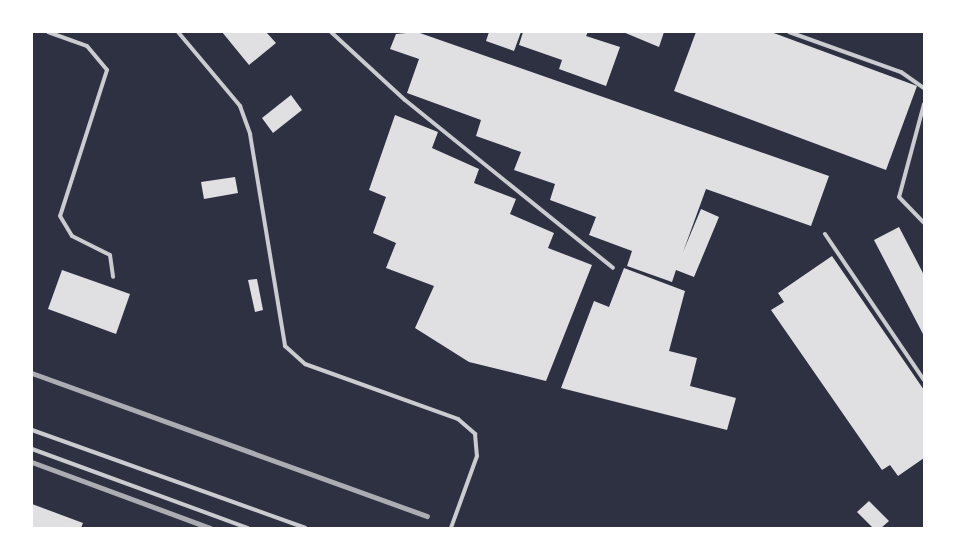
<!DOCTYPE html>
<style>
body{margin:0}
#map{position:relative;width:956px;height:560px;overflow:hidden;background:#2d3142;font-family:Arial,sans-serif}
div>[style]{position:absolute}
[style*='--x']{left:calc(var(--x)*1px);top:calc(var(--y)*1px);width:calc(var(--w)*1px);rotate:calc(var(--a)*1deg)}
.building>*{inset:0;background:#e0e0e3}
.service>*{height:4px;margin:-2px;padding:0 2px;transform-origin:2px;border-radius:2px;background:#caccd0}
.rail>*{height:4.5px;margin:-2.25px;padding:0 2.25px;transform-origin:2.25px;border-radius:2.25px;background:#abadb3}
span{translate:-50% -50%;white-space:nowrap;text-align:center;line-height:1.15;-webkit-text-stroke:5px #fff;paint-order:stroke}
.frame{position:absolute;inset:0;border:33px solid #fff;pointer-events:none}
</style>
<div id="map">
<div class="building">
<div style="clip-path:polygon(222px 32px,266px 32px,276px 43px,249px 65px)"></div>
<div style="clip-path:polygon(417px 32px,829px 176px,811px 226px,706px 189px,683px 252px,701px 209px,719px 217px,694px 277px,676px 270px,672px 282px,627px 266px,632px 251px,589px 235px,596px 217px,550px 200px,555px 184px,514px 170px,521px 152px,476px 136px,481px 120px,407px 93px,419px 59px,390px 49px,396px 34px)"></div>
<div style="clip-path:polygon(489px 32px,521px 32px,514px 51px,486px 41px)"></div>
<div style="clip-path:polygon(523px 32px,588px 32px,586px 36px,620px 47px,606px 86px,559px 69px,562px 60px,519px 45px)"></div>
<div style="clip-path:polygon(623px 32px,664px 32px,659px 47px)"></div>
<div style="clip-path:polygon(696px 32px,771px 32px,917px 86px,886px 170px,674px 91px)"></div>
<div style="clip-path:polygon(291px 95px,302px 110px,273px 133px,262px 118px)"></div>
<div style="clip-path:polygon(395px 115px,438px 132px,432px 148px,479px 169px,474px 183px,516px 199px,510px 214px,554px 233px,548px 248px,592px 265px,546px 381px,469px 362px,415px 328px,434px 286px,386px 268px,396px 243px,373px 233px,386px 197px,369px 190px)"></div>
<div style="clip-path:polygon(235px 177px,238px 193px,204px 199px,201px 182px)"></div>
<div style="clip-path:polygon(899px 227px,924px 275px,924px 336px,874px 240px)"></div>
<div style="clip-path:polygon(832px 256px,924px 390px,924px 458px,898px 476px,890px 465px,882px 470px,771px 310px,784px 302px,778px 293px)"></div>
<div style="clip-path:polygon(624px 268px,685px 291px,669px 351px,697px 358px,690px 386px,736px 398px,727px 430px,561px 388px,594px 301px,609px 307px)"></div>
<div style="clip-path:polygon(62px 270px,130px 294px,116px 334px,48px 309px)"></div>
<div style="clip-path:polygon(257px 279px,263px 310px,255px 312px,248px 280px)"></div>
<div style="clip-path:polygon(869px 501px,889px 521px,881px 528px,873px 528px,857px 512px)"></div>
<div style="clip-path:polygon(32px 504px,83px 523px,81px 528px,32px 528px)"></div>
</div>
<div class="service">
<div style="--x:48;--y:32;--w:41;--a:19.7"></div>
<div style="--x:87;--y:46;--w:31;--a:50"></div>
<div style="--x:107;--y:70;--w:153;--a:107.8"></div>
<div style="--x:60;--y:216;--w:23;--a:59"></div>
<div style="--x:72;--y:236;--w:42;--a:26.6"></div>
<div style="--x:110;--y:255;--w:22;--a:82"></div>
<div style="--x:178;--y:32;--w:97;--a:50"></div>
<div style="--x:240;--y:106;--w:30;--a:70"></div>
<div style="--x:250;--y:134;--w:215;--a:80.6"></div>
<div style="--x:285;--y:346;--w:27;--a:42"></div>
<div style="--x:305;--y:364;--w:163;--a:19.8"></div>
<div style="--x:458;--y:419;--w:23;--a:41"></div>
<div style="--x:475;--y:434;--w:22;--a:85"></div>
<div style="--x:477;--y:456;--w:77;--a:109.9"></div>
<div style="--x:331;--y:32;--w:100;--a:42.6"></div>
<div style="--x:405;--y:100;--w:267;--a:38.9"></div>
<div style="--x:789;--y:32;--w:119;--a:19.7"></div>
<div style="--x:901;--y:72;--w:28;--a:35"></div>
<div style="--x:924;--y:104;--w:96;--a:105"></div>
<div style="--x:899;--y:197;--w:36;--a:46"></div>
<div style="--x:825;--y:234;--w:176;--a:55.9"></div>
<div style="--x:32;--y:430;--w:290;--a:19.7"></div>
<div style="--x:32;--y:449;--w:230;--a:20.1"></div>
</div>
<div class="rail">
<div style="--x:32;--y:373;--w:420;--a:19.9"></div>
<div style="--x:32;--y:462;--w:190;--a:20.3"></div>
</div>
<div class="frame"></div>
</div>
